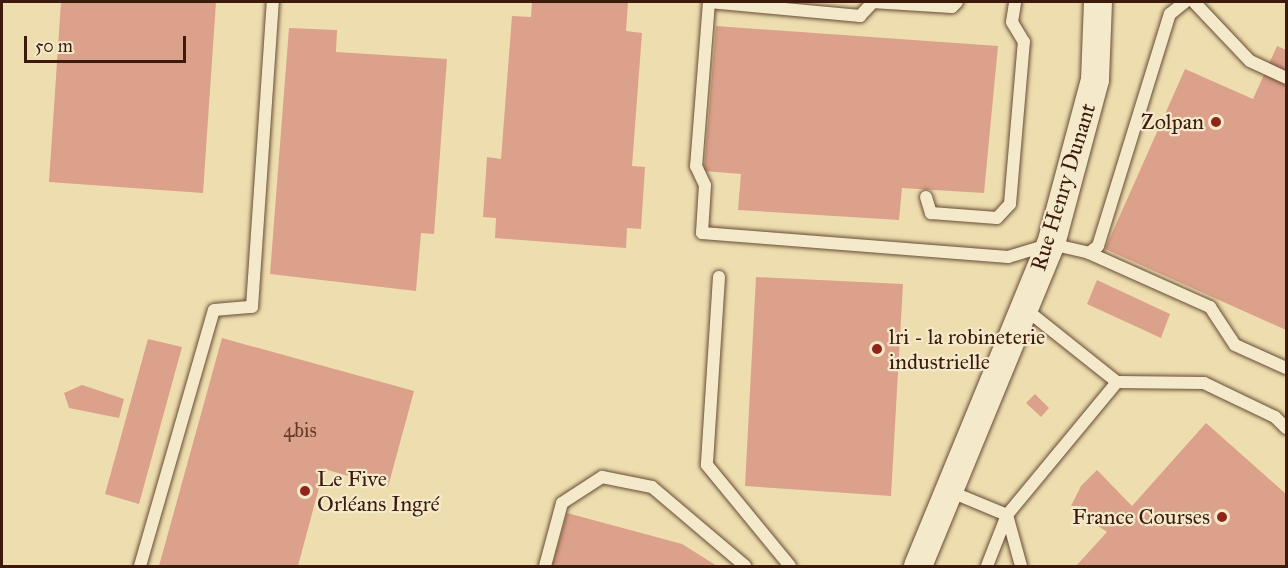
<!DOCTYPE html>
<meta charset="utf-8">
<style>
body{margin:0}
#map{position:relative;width:1288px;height:568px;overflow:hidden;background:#eedeaf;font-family:"IM FELL Great Primer",serif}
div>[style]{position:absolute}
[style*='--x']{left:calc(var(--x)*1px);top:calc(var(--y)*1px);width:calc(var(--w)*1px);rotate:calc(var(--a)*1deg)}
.building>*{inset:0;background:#dba18a}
.roads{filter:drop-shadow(0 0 2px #684c36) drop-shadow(0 0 2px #684c36)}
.service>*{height:12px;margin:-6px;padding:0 6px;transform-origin:6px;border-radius:6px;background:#f4eacb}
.tertiary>*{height:28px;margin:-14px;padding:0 14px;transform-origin:14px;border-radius:14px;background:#f4eacb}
.dots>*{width:16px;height:16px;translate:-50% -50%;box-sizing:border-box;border:3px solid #f4eacb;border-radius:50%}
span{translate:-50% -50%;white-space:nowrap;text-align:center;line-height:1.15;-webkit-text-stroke:4.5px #f4eacb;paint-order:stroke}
.number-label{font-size:20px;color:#643c2c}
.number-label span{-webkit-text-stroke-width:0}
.poi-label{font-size:22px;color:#3c1b0d}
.right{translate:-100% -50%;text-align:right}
.left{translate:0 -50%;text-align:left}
.street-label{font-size:22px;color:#3c1b0d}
.frame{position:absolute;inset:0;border:3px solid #3c1b0d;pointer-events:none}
.scale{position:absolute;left:24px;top:36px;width:162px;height:27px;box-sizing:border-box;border:3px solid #3c1b0d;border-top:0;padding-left:8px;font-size:18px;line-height:21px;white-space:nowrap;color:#3c1b0d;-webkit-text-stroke:4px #f4eacb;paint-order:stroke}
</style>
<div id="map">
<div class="building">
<div style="clip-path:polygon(61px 2px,216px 2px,203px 193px,49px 182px)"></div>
<div style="clip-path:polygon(532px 2px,628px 2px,626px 31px,642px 33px,632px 166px,645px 167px,641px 229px,627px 228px,626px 248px,495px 238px,496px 218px,483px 217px,487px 157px,501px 159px,512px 16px,531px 17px)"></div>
<div style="clip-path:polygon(716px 26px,998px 46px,984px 193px,902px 188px,899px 220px,738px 210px,741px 174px,704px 171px)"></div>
<div style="clip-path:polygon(289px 28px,337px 30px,336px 52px,447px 59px,434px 234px,421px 233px,416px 291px,270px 274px)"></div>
<div style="clip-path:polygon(1277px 46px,1286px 50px,1286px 330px,1105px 249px,1185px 69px,1253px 99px)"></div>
<div style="clip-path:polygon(756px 277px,903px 284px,891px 496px,745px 486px)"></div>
<div style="clip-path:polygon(1097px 280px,1170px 314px,1161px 338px,1087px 304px)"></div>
<div style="clip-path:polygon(222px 338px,414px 391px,388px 487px,324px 469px,298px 566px,159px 566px)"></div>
<div style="clip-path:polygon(148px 339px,182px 347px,139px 504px,105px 494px)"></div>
<div style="clip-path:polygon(82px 385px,124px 399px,119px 418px,69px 408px,64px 393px)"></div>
<div style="clip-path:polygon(1035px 394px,1049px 408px,1041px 417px,1026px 403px)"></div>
<div style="clip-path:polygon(1206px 423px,1286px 494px,1286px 566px,1076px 566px,1107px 532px,1077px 511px,1081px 506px,1071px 506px,1081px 486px,1097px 470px,1132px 506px)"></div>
<div style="clip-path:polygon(567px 513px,682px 544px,717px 566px,552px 566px)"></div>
</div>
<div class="roads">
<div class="service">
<div style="--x:709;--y:2;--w:165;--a:94.5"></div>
<div style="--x:696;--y:166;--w:21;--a:65"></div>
<div style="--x:705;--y:185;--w:48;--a:93.6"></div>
<div style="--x:702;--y:233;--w:307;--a:4.5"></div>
<div style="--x:1008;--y:257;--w:45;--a:-16.8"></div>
<div style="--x:1051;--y:244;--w:39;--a:13"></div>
<div style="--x:1089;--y:253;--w:11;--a:-38"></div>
<div style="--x:1098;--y:246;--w:243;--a:-72.8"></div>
<div style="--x:1170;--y:14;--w:19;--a:-39"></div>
<div style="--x:709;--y:2;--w:152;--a:5.3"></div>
<div style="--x:860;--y:16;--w:18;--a:-47"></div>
<div style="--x:872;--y:2;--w:80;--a:3.6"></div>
<div style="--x:952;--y:7;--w:7;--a:-45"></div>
<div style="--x:1194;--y:2;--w:81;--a:46.5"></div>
<div style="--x:1250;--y:61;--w:40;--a:25"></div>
<div style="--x:926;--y:197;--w:17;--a:73"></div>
<div style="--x:931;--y:213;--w:66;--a:4.3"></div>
<div style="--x:997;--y:218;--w:19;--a:-47"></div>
<div style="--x:1010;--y:204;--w:163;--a:-85.1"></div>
<div style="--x:1024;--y:42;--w:23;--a:-121"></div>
<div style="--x:1012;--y:22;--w:20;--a:-81"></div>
<div style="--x:1089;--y:253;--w:133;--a:24.1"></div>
<div style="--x:1210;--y:307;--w:45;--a:56.7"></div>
<div style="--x:1235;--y:345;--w:56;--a:24.3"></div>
<div style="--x:719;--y:277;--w:188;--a:93.7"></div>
<div style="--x:707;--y:465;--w:131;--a:50.6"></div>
<div style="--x:1024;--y:308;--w:119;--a:38.5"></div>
<div style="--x:1117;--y:382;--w:87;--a:0.7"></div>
<div style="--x:1204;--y:383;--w:79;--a:25.6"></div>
<div style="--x:1275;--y:417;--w:16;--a:45"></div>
<div style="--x:949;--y:491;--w:63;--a:22.5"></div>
<div style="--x:1007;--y:515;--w:173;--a:-50.4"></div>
<div style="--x:140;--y:566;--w:266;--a:-73.9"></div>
<div style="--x:214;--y:310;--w:38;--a:-5"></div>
<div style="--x:252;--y:307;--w:306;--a:-86.1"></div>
<div style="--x:545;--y:566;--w:65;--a:-74.9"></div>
<div style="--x:562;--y:503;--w:48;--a:-33"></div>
<div style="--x:602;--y:477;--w:51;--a:11.3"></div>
<div style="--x:652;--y:487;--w:122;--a:40.3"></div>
<div style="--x:987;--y:566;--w:55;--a:-68.6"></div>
<div style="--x:1007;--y:515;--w:53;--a:74.6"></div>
</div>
<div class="tertiary">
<div style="--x:918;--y:566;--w:348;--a:-67.6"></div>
<div style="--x:1051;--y:244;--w:170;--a:-75"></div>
<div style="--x:1095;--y:80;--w:78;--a:-87.8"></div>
</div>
</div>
<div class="dots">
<div style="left:1216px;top:122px;background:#8f2418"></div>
<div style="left:877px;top:349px;background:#8f2418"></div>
<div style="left:305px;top:491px;background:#8f2418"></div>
<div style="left:1222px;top:517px;background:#8f2418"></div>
</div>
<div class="number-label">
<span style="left:300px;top:430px">4bis</span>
</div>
<div class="poi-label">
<span class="right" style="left:1204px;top:122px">Zolpan</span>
<span class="left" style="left:889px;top:349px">lri - la robineterie<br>industrielle</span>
<span class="left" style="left:317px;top:491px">Le Five<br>Orléans Ingré</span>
<span class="right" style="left:1210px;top:517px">France Courses</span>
</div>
<div class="street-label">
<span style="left:1063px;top:187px;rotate:-73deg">Rue Henry Dunant</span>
</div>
<div class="frame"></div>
<div class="scale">50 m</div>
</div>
